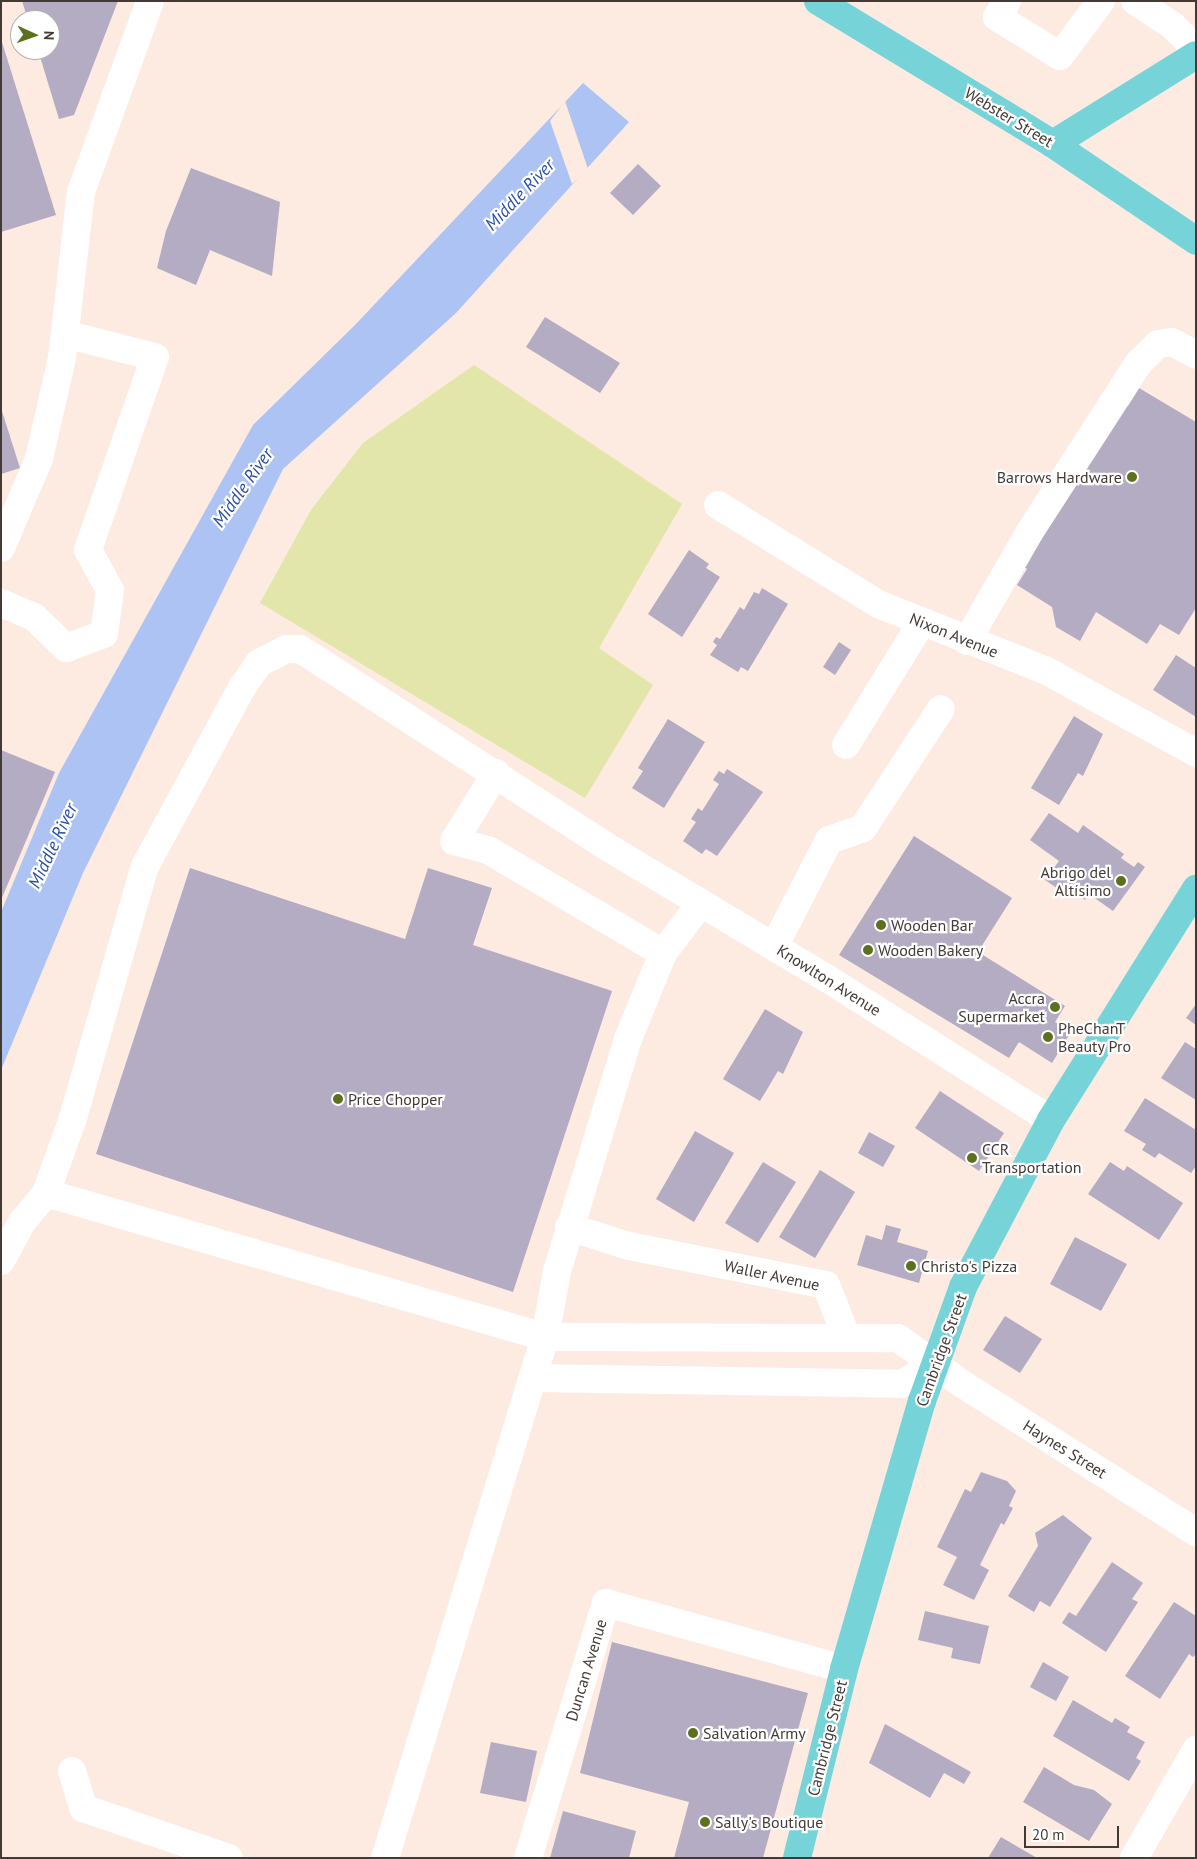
<!DOCTYPE html>
<meta charset="utf-8">
<style>
body{margin:0}
#map{position:relative;width:1197px;height:1859px;overflow:hidden;background:#fdeae1;font-family:"PT Sans",sans-serif}
div>[style]{position:absolute}
[style*='--x']{left:calc(var(--x)*1px);top:calc(var(--y)*1px);width:calc(var(--w)*1px);rotate:calc(var(--a)*1deg)}
.green>*{inset:0;background:#e2e6aa}
.water>*{inset:0;background:#acc3f3}
.pier>*{inset:0;background:#fdeae1}
.building>*{inset:0;background:#b3acc2}
.minor>*{height:28px;margin:-14px;padding:0 14px;transform-origin:14px;border-radius:14px;background:#fff}
.major>*{height:28px;margin:-14px;padding:0 14px;transform-origin:14px;border-radius:14px;background:#76d4d9}
.dots>*{width:14px;height:14px;translate:-50% -50%;box-sizing:border-box;border:2px solid #fff;border-radius:50%}
span{translate:-50% -50%;white-space:nowrap;text-align:center;line-height:1.15;-webkit-text-stroke:4.5px #fff;paint-order:stroke}
.street-label{font-size:16px;color:#433a35}
.poi-label{font-size:16px;color:#433a35}
.right{translate:-100% -50%;text-align:right}
.left{translate:0 -50%;text-align:left}
.water-label{font-size:18px;color:#294da7;font-style:italic}
.frame{position:absolute;inset:0;border:2px solid #433a35;pointer-events:none}
.north{position:absolute;left:10px;top:10px;width:50px;height:50px;box-sizing:border-box;background:#fff;border:1px solid #b4b0ae;border-radius:50%;rotate:92deg;font-size:14px;font-weight:700;line-height:20px;text-align:center;color:#433a35}
.north::after{content:'';display:block;margin:auto;width:18px;height:22px;background:#5d701e;clip-path:polygon(50% 0,100% 100%,50% 72%,0 100%)}
.scale{position:absolute;left:1024px;top:1826px;width:95px;height:22px;box-sizing:border-box;border:2px solid #433a35;border-top:0;padding-left:6px;font-size:15px;line-height:18px;white-space:nowrap;color:#433a35;-webkit-text-stroke:4px #fff;paint-order:stroke}
</style>
<div id="map">
<div class="green">
<div style="clip-path:polygon(474px 365px,682px 504px,599px 648px,653px 685px,585px 798px,260px 603px,311px 510px,363px 443px)"></div>
</div>
<div class="water">
<div style="clip-path:polygon(583px 83px,629px 122px,456px 313px,283px 469px,83px 873px,1px 1070px,1px 912px,59px 773px,253px 425px,356px 324px)"></div>
</div>
<div class="pier">
<div style="clip-path:polygon(565px 101px,588px 169px,572px 184px,550px 121px)"></div>
</div>
<div class="building">
<div style="clip-path:polygon(22px 1px,118px 1px,74px 115px,59px 119px,38px 50px,50px 50px,50px 20px,28px 20px)"></div>
<div style="clip-path:polygon(1px 39px,56px 215px,1px 232px)"></div>
<div style="clip-path:polygon(638px 164px,661px 186px,633px 215px,610px 193px)"></div>
<div style="clip-path:polygon(191px 168px,280px 202px,272px 276px,210px 250px,196px 285px,157px 268px,166px 231px)"></div>
<div style="clip-path:polygon(545px 317px,620px 363px,600px 393px,526px 347px)"></div>
<div style="clip-path:polygon(1139px 388px,1196px 422px,1196px 608px,1179px 635px,1160px 624px,1147px 644px,1096px 612px,1080px 641px,1056px 627px,1052px 607px,1017px 585px,1027px 569px,1020px 564px,1117px 399px,1128px 406px)"></div>
<div style="clip-path:polygon(1px 408px,20px 468px,1px 474px)"></div>
<div style="clip-path:polygon(689px 550px,709px 564px,706px 568px,720px 577px,682px 637px,648px 614px)"></div>
<div style="clip-path:polygon(762px 588px,788px 604px,748px 671px,741px 667px,738px 672px,710px 655px,717px 645px,713px 642px,716px 637px,720px 639px,740px 607px,744px 610px,754px 592px,759px 594px)"></div>
<div style="clip-path:polygon(839px 642px,851px 650px,835px 675px,823px 667px)"></div>
<div style="clip-path:polygon(1176px 655px,1196px 668px,1196px 717px,1153px 690px)"></div>
<div style="clip-path:polygon(1074px 716px,1103px 734px,1083px 776px,1078px 773px,1059px 805px,1031px 788px)"></div>
<div style="clip-path:polygon(668px 719px,705px 742px,664px 808px,632px 788px,643px 771px,638px 768px)"></div>
<div style="clip-path:polygon(1px 750px,55px 772px,1px 900px)"></div>
<div style="clip-path:polygon(727px 769px,763px 792px,717px 856px,706px 849px,702px 854px,683px 841px,696px 822px,691px 819px,698px 808px,702px 811px,719px 784px,713px 780px,719px 771px,724px 774px)"></div>
<div style="clip-path:polygon(1049px 813px,1078px 833px,1083px 825px,1124px 854px,1121px 858px,1134px 867px,1138px 862px,1145px 867px,1113px 911px,1089px 894px,1085px 900px,1072px 889px,1067px 895px,1045px 880px,1059px 861px,1030px 840px)"></div>
<div style="clip-path:polygon(914px 836px,1012px 898px,978px 952px,1065px 1006px,1055px 1022px,1071px 1032px,1052px 1063px,1019px 1042px,1009px 1058px,839px 955px)"></div>
<div style="clip-path:polygon(190px 868px,405px 939px,428px 868px,492px 888px,473px 945px,612px 991px,513px 1292px,96px 1154px)"></div>
<div style="clip-path:polygon(1196px 1004px,1196px 1025px,1186px 1018px)"></div>
<div style="clip-path:polygon(765px 1009px,803px 1032px,783px 1074px,778px 1071px,760px 1101px,723px 1079px)"></div>
<div style="clip-path:polygon(1185px 1042px,1196px 1049px,1196px 1100px,1161px 1078px)"></div>
<div style="clip-path:polygon(940px 1091px,1004px 1133px,979px 1171px,915px 1128px)"></div>
<div style="clip-path:polygon(1145px 1098px,1196px 1130px,1196px 1166px,1191px 1173px,1159px 1153px,1155px 1158px,1142px 1150px,1146px 1144px,1124px 1131px)"></div>
<div style="clip-path:polygon(695px 1131px,734px 1153px,694px 1222px,656px 1199px)"></div>
<div style="clip-path:polygon(869px 1132px,895px 1146px,883px 1167px,858px 1153px)"></div>
<div style="clip-path:polygon(763px 1162px,796px 1182px,758px 1243px,725px 1223px)"></div>
<div style="clip-path:polygon(1110px 1162px,1124px 1171px,1127px 1166px,1183px 1203px,1159px 1240px,1088px 1194px)"></div>
<div style="clip-path:polygon(820px 1170px,855px 1192px,815px 1258px,779px 1237px)"></div>
<div style="clip-path:polygon(886px 1225px,901px 1229px,897px 1242px,928px 1251px,919px 1283px,857px 1265px,866px 1235px,882px 1240px)"></div>
<div style="clip-path:polygon(1075px 1237px,1127px 1264px,1101px 1311px,1050px 1284px)"></div>
<div style="clip-path:polygon(1005px 1316px,1042px 1339px,1020px 1373px,983px 1350px)"></div>
<div style="clip-path:polygon(981px 1472px,1007px 1481px,1016px 1491px,1009px 1506px,1013px 1508px,1004px 1525px,1001px 1523px,980px 1565px,989px 1570px,974px 1600px,943px 1585px,957px 1557px,937px 1547px,965px 1489px,971px 1492px)"></div>
<div style="clip-path:polygon(1063px 1515px,1092px 1538px,1050px 1607px,1040px 1601px,1034px 1612px,1008px 1596px,1038px 1546px,1035px 1533px)"></div>
<div style="clip-path:polygon(1112px 1562px,1143px 1583px,1132px 1599px,1138px 1602px,1106px 1652px,1062px 1623px,1069px 1612px,1076px 1616px)"></div>
<div style="clip-path:polygon(1174px 1602px,1196px 1616px,1196px 1654px,1193px 1657px,1189px 1654px,1160px 1699px,1125px 1676px)"></div>
<div style="clip-path:polygon(925px 1611px,989px 1626px,980px 1664px,951px 1658px,953px 1648px,918px 1640px)"></div>
<div style="clip-path:polygon(612px 1642px,808px 1693px,763px 1858px,674px 1858px,689px 1802px,580px 1773px)"></div>
<div style="clip-path:polygon(1043px 1662px,1069px 1677px,1056px 1701px,1030px 1687px)"></div>
<div style="clip-path:polygon(1073px 1700px,1112px 1723px,1115px 1718px,1130px 1727px,1127px 1732px,1145px 1742px,1136px 1758px,1141px 1761px,1129px 1781px,1053px 1736px)"></div>
<div style="clip-path:polygon(885px 1724px,971px 1772px,964px 1784px,944px 1773px,930px 1798px,869px 1763px)"></div>
<div style="clip-path:polygon(491px 1742px,537px 1751px,526px 1802px,480px 1793px)"></div>
<div style="clip-path:polygon(1044px 1767px,1074px 1785px,1094px 1790px,1112px 1804px,1089px 1841px,1023px 1802px)"></div>
<div style="clip-path:polygon(563px 1811px,636px 1831px,629px 1858px,550px 1858px)"></div>
<div style="clip-path:polygon(1001px 1837px,1037px 1858px,988px 1858px)"></div>
</div>
<div class="minor">
<div style="--x:1007;--y:1;--w:19;--a:122"></div>
<div style="--x:997;--y:17;--w:74;--a:31.8"></div>
<div style="--x:1060;--y:56;--w:69;--a:-53.3"></div>
<div style="--x:1135;--y:1;--w:44;--a:33"></div>
<div style="--x:1172;--y:25;--w:34;--a:45"></div>
<div style="--x:718;--y:505;--w:188;--a:31.7"></div>
<div style="--x:878;--y:604;--w:182;--a:21.6"></div>
<div style="--x:1047;--y:671;--w:170;--a:28.8"></div>
<div style="--x:1;--y:548;--w:97;--a:-66.9"></div>
<div style="--x:39;--y:459;--w:104;--a:-77.2"></div>
<div style="--x:62;--y:358;--w:167;--a:-83.5"></div>
<div style="--x:81;--y:192;--w:203;--a:-70.1"></div>
<div style="--x:1;--y:603;--w:36;--a:23"></div>
<div style="--x:34;--y:617;--w:45;--a:44.1"></div>
<div style="--x:66;--y:648;--w:40;--a:-20.2"></div>
<div style="--x:104;--y:634;--w:44;--a:-82.2"></div>
<div style="--x:110;--y:590;--w:46;--a:-118.8"></div>
<div style="--x:88;--y:550;--w:204;--a:-70.9"></div>
<div style="--x:155;--y:357;--w:93;--a:-165.7"></div>
<div style="--x:967;--y:641;--w:125;--a:-60.1"></div>
<div style="--x:1029;--y:533;--w:201;--a:-57.2"></div>
<div style="--x:1138;--y:364;--w:28;--a:-45"></div>
<div style="--x:1158;--y:344;--w:14;--a:-8"></div>
<div style="--x:1172;--y:342;--w:27;--a:28"></div>
<div style="--x:846;--y:745;--w:145;--a:-58.3"></div>
<div style="--x:496;--y:773;--w:80;--a:121.7"></div>
<div style="--x:454;--y:841;--w:35;--a:15"></div>
<div style="--x:488;--y:850;--w:203;--a:30.5"></div>
<div style="--x:701;--y:903;--w:63;--a:127.2"></div>
<div style="--x:663;--y:953;--w:93;--a:112.1"></div>
<div style="--x:628;--y:1039;--w:243;--a:107"></div>
<div style="--x:557;--y:1271;--w:67;--a:100.3"></div>
<div style="--x:545;--y:1337;--w:353;--a:0.2"></div>
<div style="--x:898;--y:1338;--w:81;--a:35.5"></div>
<div style="--x:964;--y:1385;--w:275;--a:32.4"></div>
<div style="--x:774;--y:947;--w:120;--a:-62.8"></div>
<div style="--x:829;--y:840;--w:36;--a:-19"></div>
<div style="--x:863;--y:828;--w:142;--a:-56.8"></div>
<div style="--x:46;--y:1193;--w:80;--a:-70.2"></div>
<div style="--x:73;--y:1118;--w:260;--a:-74.1"></div>
<div style="--x:144;--y:868;--w:207;--a:-61.5"></div>
<div style="--x:243;--y:686;--w:28;--a:-55"></div>
<div style="--x:259;--y:663;--w:30;--a:-27"></div>
<div style="--x:286;--y:649;--w:14;--a:0"></div>
<div style="--x:300;--y:649;--w:26;--a:32"></div>
<div style="--x:322;--y:663;--w:336;--a:32.8"></div>
<div style="--x:604;--y:845;--w:261;--a:30.9"></div>
<div style="--x:828;--y:979;--w:264;--a:32.3"></div>
<div style="--x:569;--y:1227;--w:63;--a:17.6"></div>
<div style="--x:629;--y:1246;--w:201;--a:11.2"></div>
<div style="--x:826;--y:1285;--w:57;--a:68.4"></div>
<div style="--x:1;--y:1261;--w:44;--a:-61.7"></div>
<div style="--x:22;--y:1222;--w:38;--a:-50"></div>
<div style="--x:46;--y:1193;--w:519;--a:16.1"></div>
<div style="--x:545;--y:1337;--w:545;--a:107.07"></div>
<div style="--x:534;--y:1378;--w:368;--a:0.9"></div>
<div style="--x:902;--y:1384;--w:38;--a:-32"></div>
<div style="--x:72;--y:1771;--w:39;--a:73"></div>
<div style="--x:83;--y:1808;--w:154;--a:18.9"></div>
<div style="--x:528;--y:1858;--w:267;--a:-73"></div>
<div style="--x:606;--y:1603;--w:247;--a:15.5"></div>
<div style="--x:1134;--y:1858;--w:125;--a:-60.1"></div>
</div>
<div class="major">
<div style="--x:818;--y:1;--w:275;--a:31.3"></div>
<div style="--x:1053;--y:144;--w:173;--a:34.1"></div>
<div style="--x:1053;--y:144;--w:168;--a:-31.9"></div>
<div style="--x:797;--y:1858;--w:195;--a:-76"></div>
<div style="--x:844;--y:1669;--w:279;--a:-73.8"></div>
<div style="--x:922;--y:1401;--w:121;--a:-70.2"></div>
<div style="--x:963;--y:1287;--w:189;--a:-62.2"></div>
<div style="--x:1051;--y:1120;--w:273;--a:-57.9"></div>
</div>
<div class="dots">
<div style="left:1132px;top:477px;background:#5d701e"></div>
<div style="left:1121px;top:881px;background:#5d701e"></div>
<div style="left:881px;top:925px;background:#5d701e"></div>
<div style="left:868px;top:950px;background:#5d701e"></div>
<div style="left:1055px;top:1007px;background:#5d701e"></div>
<div style="left:1048px;top:1037px;background:#5d701e"></div>
<div style="left:338px;top:1099px;background:#5d701e"></div>
<div style="left:972px;top:1158px;background:#5d701e"></div>
<div style="left:911px;top:1266px;background:#5d701e"></div>
<div style="left:693px;top:1733px;background:#5d701e"></div>
<div style="left:705px;top:1822px;background:#5d701e"></div>
</div>
<div class="street-label">
<span style="left:1009px;top:117px;rotate:31deg">Webster Street</span>
<span style="left:954px;top:635px;rotate:22deg">Nixon Avenue</span>
<span style="left:829px;top:980px;rotate:32deg">Knowlton Avenue</span>
<span style="left:772px;top:1275px;rotate:12deg">Waller Avenue</span>
<span style="left:941px;top:1350px;rotate:-70deg">Cambridge Street</span>
<span style="left:1065px;top:1449px;rotate:32deg">Haynes Street</span>
<span style="left:586px;top:1670px;rotate:-73deg">Duncan Avenue</span>
<span style="left:827px;top:1738px;rotate:-76deg">Cambridge Street</span>
</div>
<div class="poi-label">
<span class="right" style="left:1122px;top:477px">Barrows Hardware</span>
<span class="right" style="left:1111px;top:881px">Abrigo del<br>Altísimo</span>
<span class="left" style="left:891px;top:925px">Wooden Bar</span>
<span class="left" style="left:878px;top:950px">Wooden Bakery</span>
<span class="right" style="left:1045px;top:1007px">Accra<br>Supermarket</span>
<span class="left" style="left:1058px;top:1037px">PheChanT<br>Beauty Pro</span>
<span class="left" style="left:348px;top:1099px">Price Chopper</span>
<span class="left" style="left:982px;top:1158px">CCR<br>Transportation</span>
<span class="left" style="left:921px;top:1266px">Christo's Pizza</span>
<span class="left" style="left:703px;top:1733px">Salvation Army</span>
<span class="left" style="left:715px;top:1822px">Sally's Boutique</span>
</div>
<div class="water-label">
<span style="left:520px;top:195px;rotate:-46deg">Middle River</span>
<span style="left:243px;top:488px;rotate:-55deg">Middle River</span>
<span style="left:53px;top:846px;rotate:-65deg">Middle River</span>
</div>
<div class="frame"></div>
<div class="north">N</div>
<div class="scale">20 m</div>
</div>
